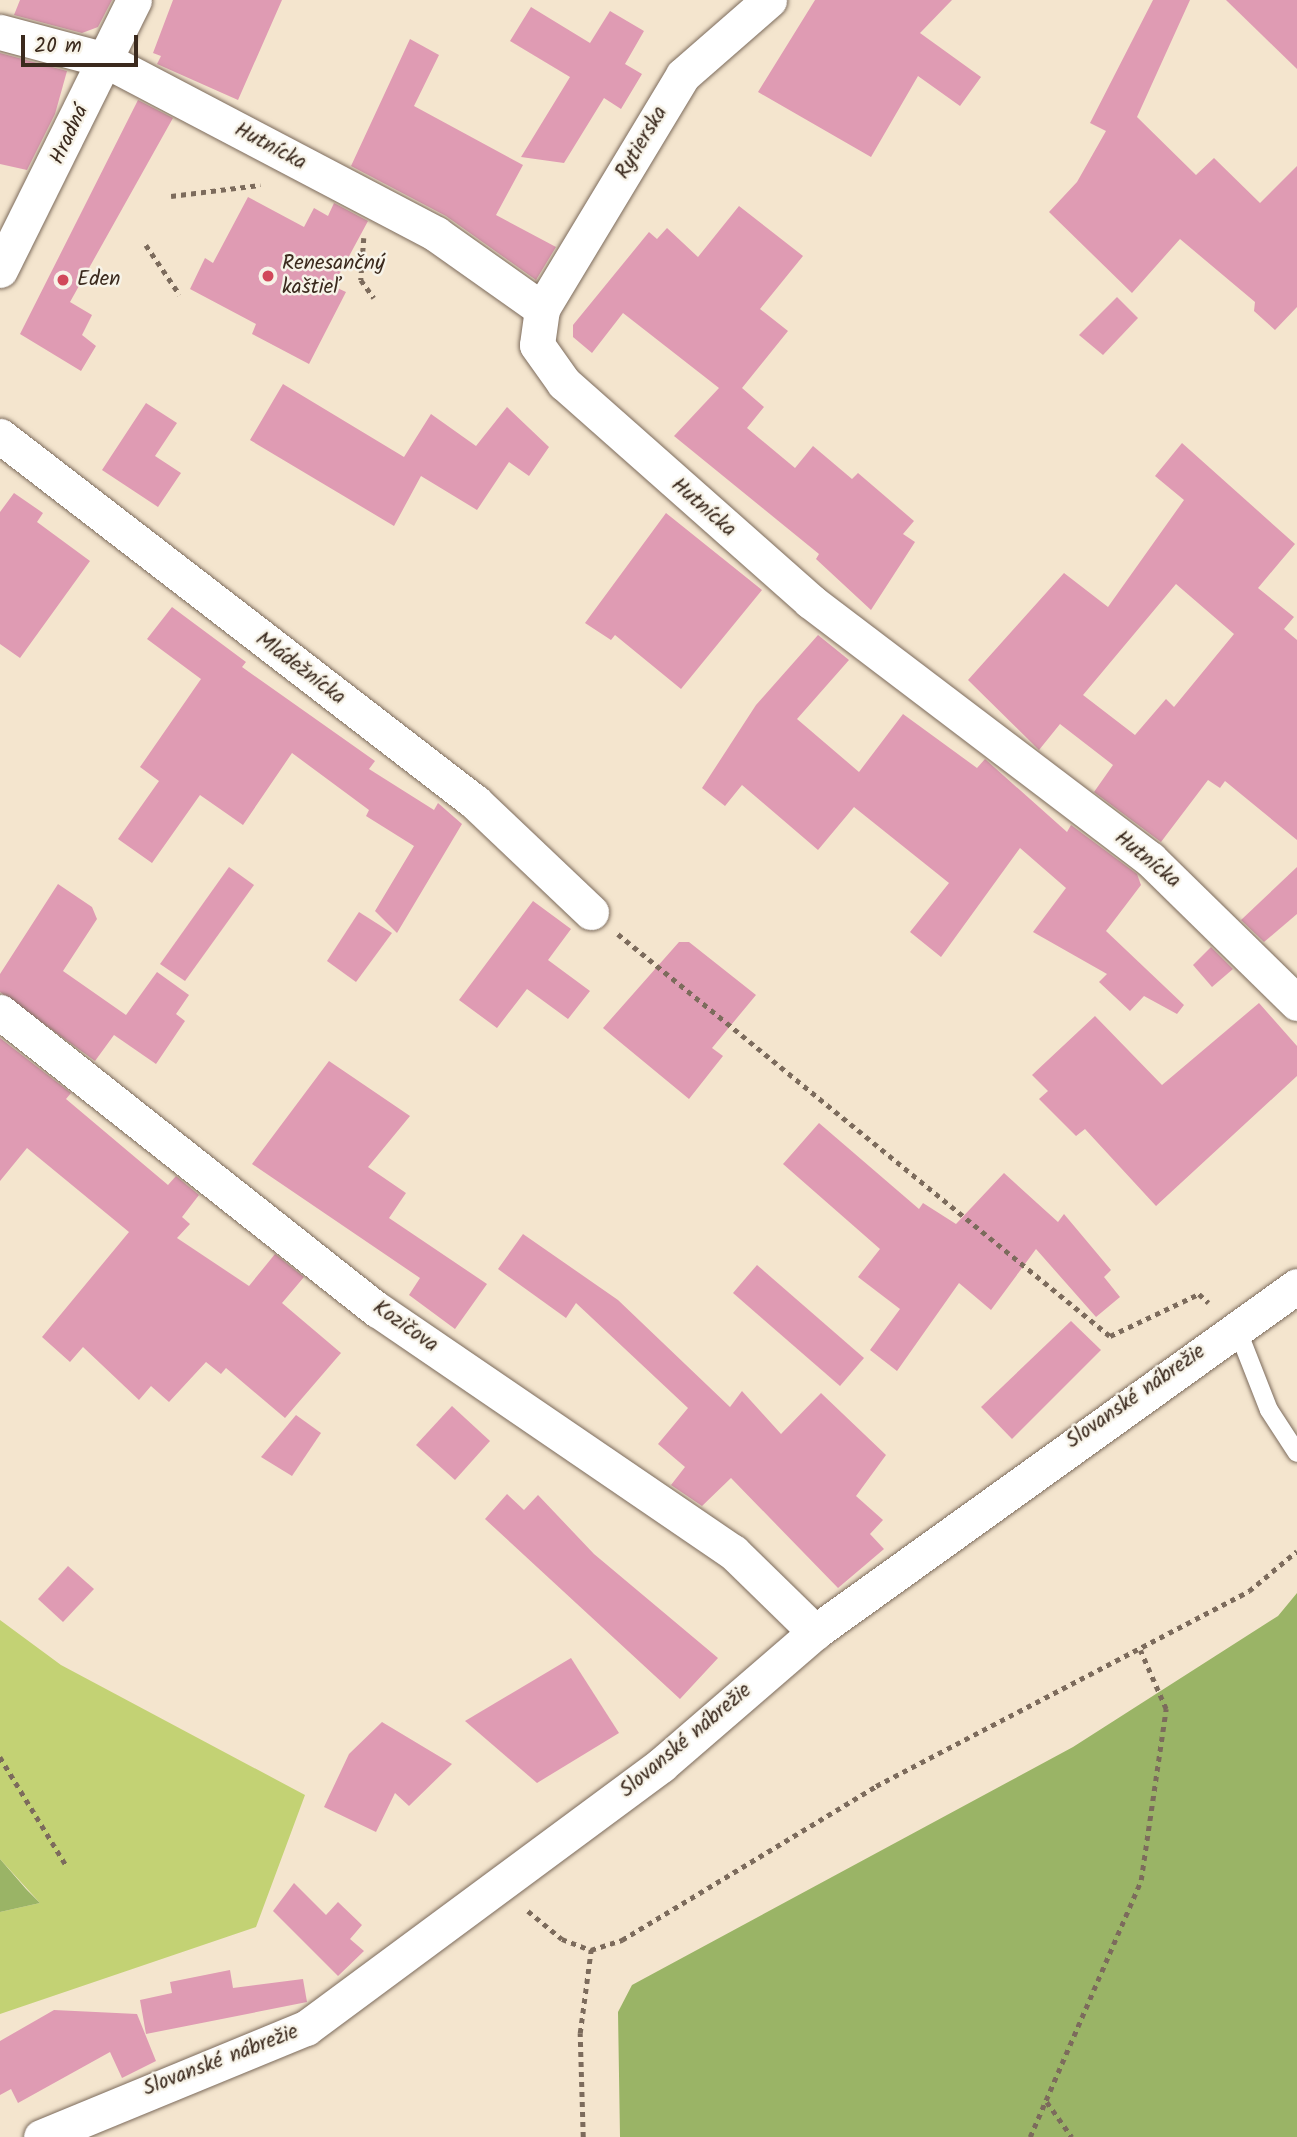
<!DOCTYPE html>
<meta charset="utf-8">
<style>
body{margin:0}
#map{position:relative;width:1297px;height:2137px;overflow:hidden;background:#f4e5ce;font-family:Kalam,sans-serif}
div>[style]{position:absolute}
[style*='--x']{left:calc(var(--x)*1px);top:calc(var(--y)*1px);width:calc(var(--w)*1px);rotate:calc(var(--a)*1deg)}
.green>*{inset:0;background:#c3d274}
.forest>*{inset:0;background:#9ab466}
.building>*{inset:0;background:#df9bb3}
.path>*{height:4.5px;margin-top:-2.25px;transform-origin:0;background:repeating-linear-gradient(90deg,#7c6b5c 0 5px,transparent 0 10px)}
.roads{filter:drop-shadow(0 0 2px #7c6b5c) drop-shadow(0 0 2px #7c6b5c)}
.lane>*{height:18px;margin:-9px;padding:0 9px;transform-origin:9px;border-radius:9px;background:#fff}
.street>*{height:35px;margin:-17.5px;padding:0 17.5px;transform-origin:17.5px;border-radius:17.5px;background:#fff}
.dots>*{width:19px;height:19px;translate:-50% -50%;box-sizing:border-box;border:4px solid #f7f3e8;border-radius:50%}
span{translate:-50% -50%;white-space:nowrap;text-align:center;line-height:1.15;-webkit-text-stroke:5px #f7f3e8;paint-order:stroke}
.street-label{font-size:21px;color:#3b2a1e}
.poi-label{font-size:21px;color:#3b2a1e}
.left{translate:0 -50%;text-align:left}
.scale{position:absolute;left:21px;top:35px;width:117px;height:32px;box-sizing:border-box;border:4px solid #3b2a1e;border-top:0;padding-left:9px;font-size:21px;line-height:24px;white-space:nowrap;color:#3b2a1e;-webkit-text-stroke:5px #f7f3e8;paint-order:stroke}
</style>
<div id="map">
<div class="green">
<div style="clip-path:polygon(0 1620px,61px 1665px,305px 1795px,256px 1927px,0 2014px,0 1912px,40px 1903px,0 1859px)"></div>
</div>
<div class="forest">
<div style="clip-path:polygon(1297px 1593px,1297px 2137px,620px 2137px,618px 2012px,632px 1985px,1073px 1747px,1278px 1616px)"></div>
<div style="clip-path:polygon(0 1859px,26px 1889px,40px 1903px,0 1912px)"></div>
</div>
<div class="building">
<div style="clip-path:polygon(20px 0,112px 0,98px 27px,82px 33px,14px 15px)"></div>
<div style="clip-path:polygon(173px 0,282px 0,238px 100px,157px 64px,161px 56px,153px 53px)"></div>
<div style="clip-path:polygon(815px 0,952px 0,920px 33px,981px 77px,960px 106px,918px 76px,871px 157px,758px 92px)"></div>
<div style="clip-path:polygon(1153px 0,1190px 0,1137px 117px,1196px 175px,1214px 158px,1260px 203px,1297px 166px,1297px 307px,1275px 330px,1254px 311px,1255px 302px,1180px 239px,1132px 293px,1049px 212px,1077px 182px,1106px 131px,1090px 123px)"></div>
<div style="clip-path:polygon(1226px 0,1297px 0,1297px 69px)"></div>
<div style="clip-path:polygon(531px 7px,590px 43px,610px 11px,644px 31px,625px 64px,642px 74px,621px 109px,604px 98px,564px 163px,521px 157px,570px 77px,510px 41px)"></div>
<div style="clip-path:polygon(410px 39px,439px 55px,414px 106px,523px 165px,496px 215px,556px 247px,536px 280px,446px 216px,351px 166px)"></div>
<div style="clip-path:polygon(0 53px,67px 71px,55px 114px,27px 170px,0 164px)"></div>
<div style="clip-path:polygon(138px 100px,173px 118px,70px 302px,92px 315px,82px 335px,96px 346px,81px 371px,20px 334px)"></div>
<div style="clip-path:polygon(248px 197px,304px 227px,314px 208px,328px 216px,334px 203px,368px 221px,333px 286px,346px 292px,309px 364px,252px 334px,256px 324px,190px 289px,205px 258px,213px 263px)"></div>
<div style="clip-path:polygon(739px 206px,803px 256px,760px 309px,788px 331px,742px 388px,764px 407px,747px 428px,795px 468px,813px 446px,852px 479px,858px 473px,914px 521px,903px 534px,915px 542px,871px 610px,816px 559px,819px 554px,674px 436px,719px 388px,623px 313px,592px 353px,573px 337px,573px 325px,649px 232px,657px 239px,667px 228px,698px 257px)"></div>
<div style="clip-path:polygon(1117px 297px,1138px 318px,1103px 355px,1079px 335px)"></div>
<div style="clip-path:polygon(283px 384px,404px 457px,431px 414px,476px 446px,507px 407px,549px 447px,529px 476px,509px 462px,477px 510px,421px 476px,394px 526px,250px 440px)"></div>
<div style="clip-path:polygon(146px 403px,177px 423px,155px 456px,181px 473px,158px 507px,102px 470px)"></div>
<div style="clip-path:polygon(evenodd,1182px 443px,1295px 544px,1258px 588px,1294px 617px,1284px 629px,1297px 640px,1297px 840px,1225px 781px,1220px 788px,1208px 780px,1161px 842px,1094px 792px,1113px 765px,1060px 724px,1039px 750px,968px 680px,1064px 573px,1108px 607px,1184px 500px,1155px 476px,1182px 443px,1176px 584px,1234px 634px,1174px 707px,1166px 699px,1135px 735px,1083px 695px,1176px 584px)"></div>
<div style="clip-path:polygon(14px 493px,43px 513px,37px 522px,90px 561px,20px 658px,0 644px,0 512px)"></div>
<div style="clip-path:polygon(666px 513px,762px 590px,681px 689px,615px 635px,611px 640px,585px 623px)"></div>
<div style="clip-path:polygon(172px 607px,246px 662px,242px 667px,375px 761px,369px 769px,434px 810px,438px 803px,462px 824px,397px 933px,375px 911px,414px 846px,366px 816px,369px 810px,292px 753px,243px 825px,200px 795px,152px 863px,118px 839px,159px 781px,140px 767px,201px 679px,147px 639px)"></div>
<div style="clip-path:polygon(818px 635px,849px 660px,797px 719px,859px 772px,903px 714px,977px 768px,985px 759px,1067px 832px,1071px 825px,1137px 874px,1141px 885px,1106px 931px,1184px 1005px,1177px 1014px,1144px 996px,1130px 1011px,1099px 982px,1107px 974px,1033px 932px,1066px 888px,1020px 848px,941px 957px,910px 932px,949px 883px,854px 807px,818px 850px,742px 785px,725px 806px,702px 788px,756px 705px)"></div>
<div style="clip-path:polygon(229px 867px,254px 885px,185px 981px,160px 964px)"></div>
<div style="clip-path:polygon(1297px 867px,1297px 914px,1264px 942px,1241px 920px)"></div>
<div style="clip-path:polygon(58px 884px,92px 907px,97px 919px,63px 971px,126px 1015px,157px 972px,189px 995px,176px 1014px,185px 1021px,156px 1064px,114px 1035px,95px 1061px,0 992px,0 974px)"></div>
<div style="clip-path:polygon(533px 901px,571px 929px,548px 960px,590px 991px,568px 1019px,527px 989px,497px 1028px,459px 1000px)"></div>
<div style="clip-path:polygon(359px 912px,392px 933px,356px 982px,327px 961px)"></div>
<div style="clip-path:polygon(679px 942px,689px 942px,756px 995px,712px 1048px,723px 1056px,689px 1099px,603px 1028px)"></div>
<div style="clip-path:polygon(1211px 947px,1233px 969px,1212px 987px,1193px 965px)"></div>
<div style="clip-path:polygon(1259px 1003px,1297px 1046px,1297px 1076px,1156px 1206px,1085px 1129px,1076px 1136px,1039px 1099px,1048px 1091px,1032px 1075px,1095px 1016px,1162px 1085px)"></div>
<div style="clip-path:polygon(0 1038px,71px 1093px,66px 1099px,168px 1185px,176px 1176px,199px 1195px,182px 1217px,190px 1224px,177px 1238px,249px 1286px,275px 1254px,304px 1277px,282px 1303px,341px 1353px,285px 1418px,226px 1368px,221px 1374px,206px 1362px,169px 1402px,151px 1386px,139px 1400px,83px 1347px,70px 1362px,42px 1337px,129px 1232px,27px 1148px,0 1181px)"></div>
<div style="clip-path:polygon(329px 1061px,410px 1116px,368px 1167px,406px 1193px,389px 1218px,487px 1284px,455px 1329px,409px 1295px,420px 1278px,252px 1164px)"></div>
<div style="clip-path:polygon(819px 1123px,919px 1209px,923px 1203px,956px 1224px,1004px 1173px,1058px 1222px,1064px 1214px,1111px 1270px,1104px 1277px,1120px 1297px,1096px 1317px,1036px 1249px,991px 1310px,959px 1283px,897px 1371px,870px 1350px,900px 1309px,858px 1277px,880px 1249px,783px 1164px)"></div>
<div style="clip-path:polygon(523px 1234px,618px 1300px,730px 1407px,742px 1391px,781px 1434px,821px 1393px,886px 1455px,856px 1496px,883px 1520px,870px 1534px,884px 1549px,838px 1588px,731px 1478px,702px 1506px,671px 1485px,685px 1467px,658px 1444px,688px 1408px,576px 1303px,566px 1318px,498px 1269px)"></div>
<div style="clip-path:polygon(757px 1265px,864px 1358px,840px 1386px,733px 1293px)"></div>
<div style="clip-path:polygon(1071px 1321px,1101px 1350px,1012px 1439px,981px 1407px)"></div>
<div style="clip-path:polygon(452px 1406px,490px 1441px,455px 1480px,416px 1445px)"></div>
<div style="clip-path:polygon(296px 1415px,321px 1433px,292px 1476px,261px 1457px)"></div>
<div style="clip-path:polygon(507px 1494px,524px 1510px,538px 1495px,594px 1554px,718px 1658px,680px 1699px,485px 1519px)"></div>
<div style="clip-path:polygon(68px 1566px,94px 1589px,63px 1622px,38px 1599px)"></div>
<div style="clip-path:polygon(571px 1658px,619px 1733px,537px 1783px,465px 1721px)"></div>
<div style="clip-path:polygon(382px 1722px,452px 1764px,409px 1806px,395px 1793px,376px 1832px,324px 1807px,349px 1754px)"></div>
<div style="clip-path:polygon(294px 1883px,326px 1915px,338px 1902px,362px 1925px,350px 1939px,364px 1951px,338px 1976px,273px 1911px)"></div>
<div style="clip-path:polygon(230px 1970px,233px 1988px,303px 1979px,307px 2002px,146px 2034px,140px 2000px,172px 1993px,170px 1982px)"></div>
<div style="clip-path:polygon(54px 2010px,137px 2014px,156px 2061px,122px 2078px,110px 2052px,18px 2103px,11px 2089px,0 2095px,0 2041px)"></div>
</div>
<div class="path">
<div style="--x:171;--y:196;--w:90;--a:-7"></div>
<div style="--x:364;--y:238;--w:42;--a:94.1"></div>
<div style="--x:361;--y:280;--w:22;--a:54"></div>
<div style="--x:146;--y:245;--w:60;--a:55.8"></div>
<div style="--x:618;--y:934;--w:635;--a:39.25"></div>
<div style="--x:1110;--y:1336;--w:98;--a:-25.3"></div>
<div style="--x:1199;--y:1294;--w:13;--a:42"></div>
<div style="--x:0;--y:1757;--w:127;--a:58.6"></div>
<div style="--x:528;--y:1911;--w:44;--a:39.5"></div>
<div style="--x:562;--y:1939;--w:31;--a:21"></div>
<div style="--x:591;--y:1950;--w:33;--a:-18"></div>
<div style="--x:622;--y:1940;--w:297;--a:-31.2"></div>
<div style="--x:876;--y:1786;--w:421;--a:-27.6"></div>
<div style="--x:1249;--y:1591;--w:62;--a:-39.8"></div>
<div style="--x:1047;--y:2102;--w:43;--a:54.5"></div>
<div style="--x:583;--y:2137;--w:104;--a:-91.7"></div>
<div style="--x:580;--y:2033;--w:84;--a:-82.5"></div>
<div style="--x:1030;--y:2137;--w:280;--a:-66.6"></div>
<div style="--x:1141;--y:1880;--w:173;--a:-81.7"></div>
<div style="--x:1166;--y:1709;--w:64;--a:-113.8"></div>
</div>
<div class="roads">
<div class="lane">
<div style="--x:1236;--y:1326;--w:90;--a:68.6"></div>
<div style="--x:1269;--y:1410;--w:51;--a:56.9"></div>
</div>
<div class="street">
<div style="--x:769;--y:0;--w:114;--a:138.9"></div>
<div style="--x:683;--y:75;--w:273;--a:121.1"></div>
<div style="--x:542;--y:309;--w:36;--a:98"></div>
<div style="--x:537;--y:345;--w:47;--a:54.6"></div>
<div style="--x:564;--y:383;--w:329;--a:41.5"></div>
<div style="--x:810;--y:601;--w:427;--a:37.2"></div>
<div style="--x:1150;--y:859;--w:206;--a:44.4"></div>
<div style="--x:0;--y:32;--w:109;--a:14.9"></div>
<div style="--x:105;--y:60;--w:374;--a:27.7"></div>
<div style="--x:436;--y:234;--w:130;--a:35.3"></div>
<div style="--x:0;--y:270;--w:301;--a:-63.6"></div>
<div style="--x:0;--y:436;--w:600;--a:37.62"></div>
<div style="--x:475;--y:802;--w:160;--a:43.5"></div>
<div style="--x:0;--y:1012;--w:481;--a:38.3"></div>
<div style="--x:378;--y:1310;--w:430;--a:34.3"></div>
<div style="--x:733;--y:1552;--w:115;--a:44.3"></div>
<div style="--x:41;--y:2137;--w:287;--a:-22.4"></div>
<div style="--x:306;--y:2028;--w:442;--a:-36.5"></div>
<div style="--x:661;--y:1765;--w:203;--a:-40.8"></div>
<div style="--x:815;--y:1632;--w:593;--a:-35.67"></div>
</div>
</div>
<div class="dots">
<div style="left:268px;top:276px;background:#d1495b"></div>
<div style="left:63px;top:280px;background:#d1495b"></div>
</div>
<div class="street-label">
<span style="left:70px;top:135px;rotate:-65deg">Hradná</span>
<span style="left:642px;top:143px;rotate:-59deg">Rytierska</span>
<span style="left:270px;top:147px;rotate:28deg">Hutnícka</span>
<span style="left:703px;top:508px;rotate:41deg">Hutnícka</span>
<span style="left:300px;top:669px;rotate:37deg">Mládežnícka</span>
<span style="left:1147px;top:860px;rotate:39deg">Hutnícka</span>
<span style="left:405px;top:1327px;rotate:35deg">Kozičova</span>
<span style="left:1136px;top:1397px;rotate:-35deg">Slovanské nábrežie</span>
<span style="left:686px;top:1741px;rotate:-40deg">Slovanské nábrežie</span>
<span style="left:221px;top:2061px;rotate:-21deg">Slovanské nábrežie</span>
</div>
<div class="poi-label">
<span class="left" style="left:282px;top:276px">Renesančný<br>kaštieľ</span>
<span class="left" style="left:77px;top:280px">Eden</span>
</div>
<div class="scale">20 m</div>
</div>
